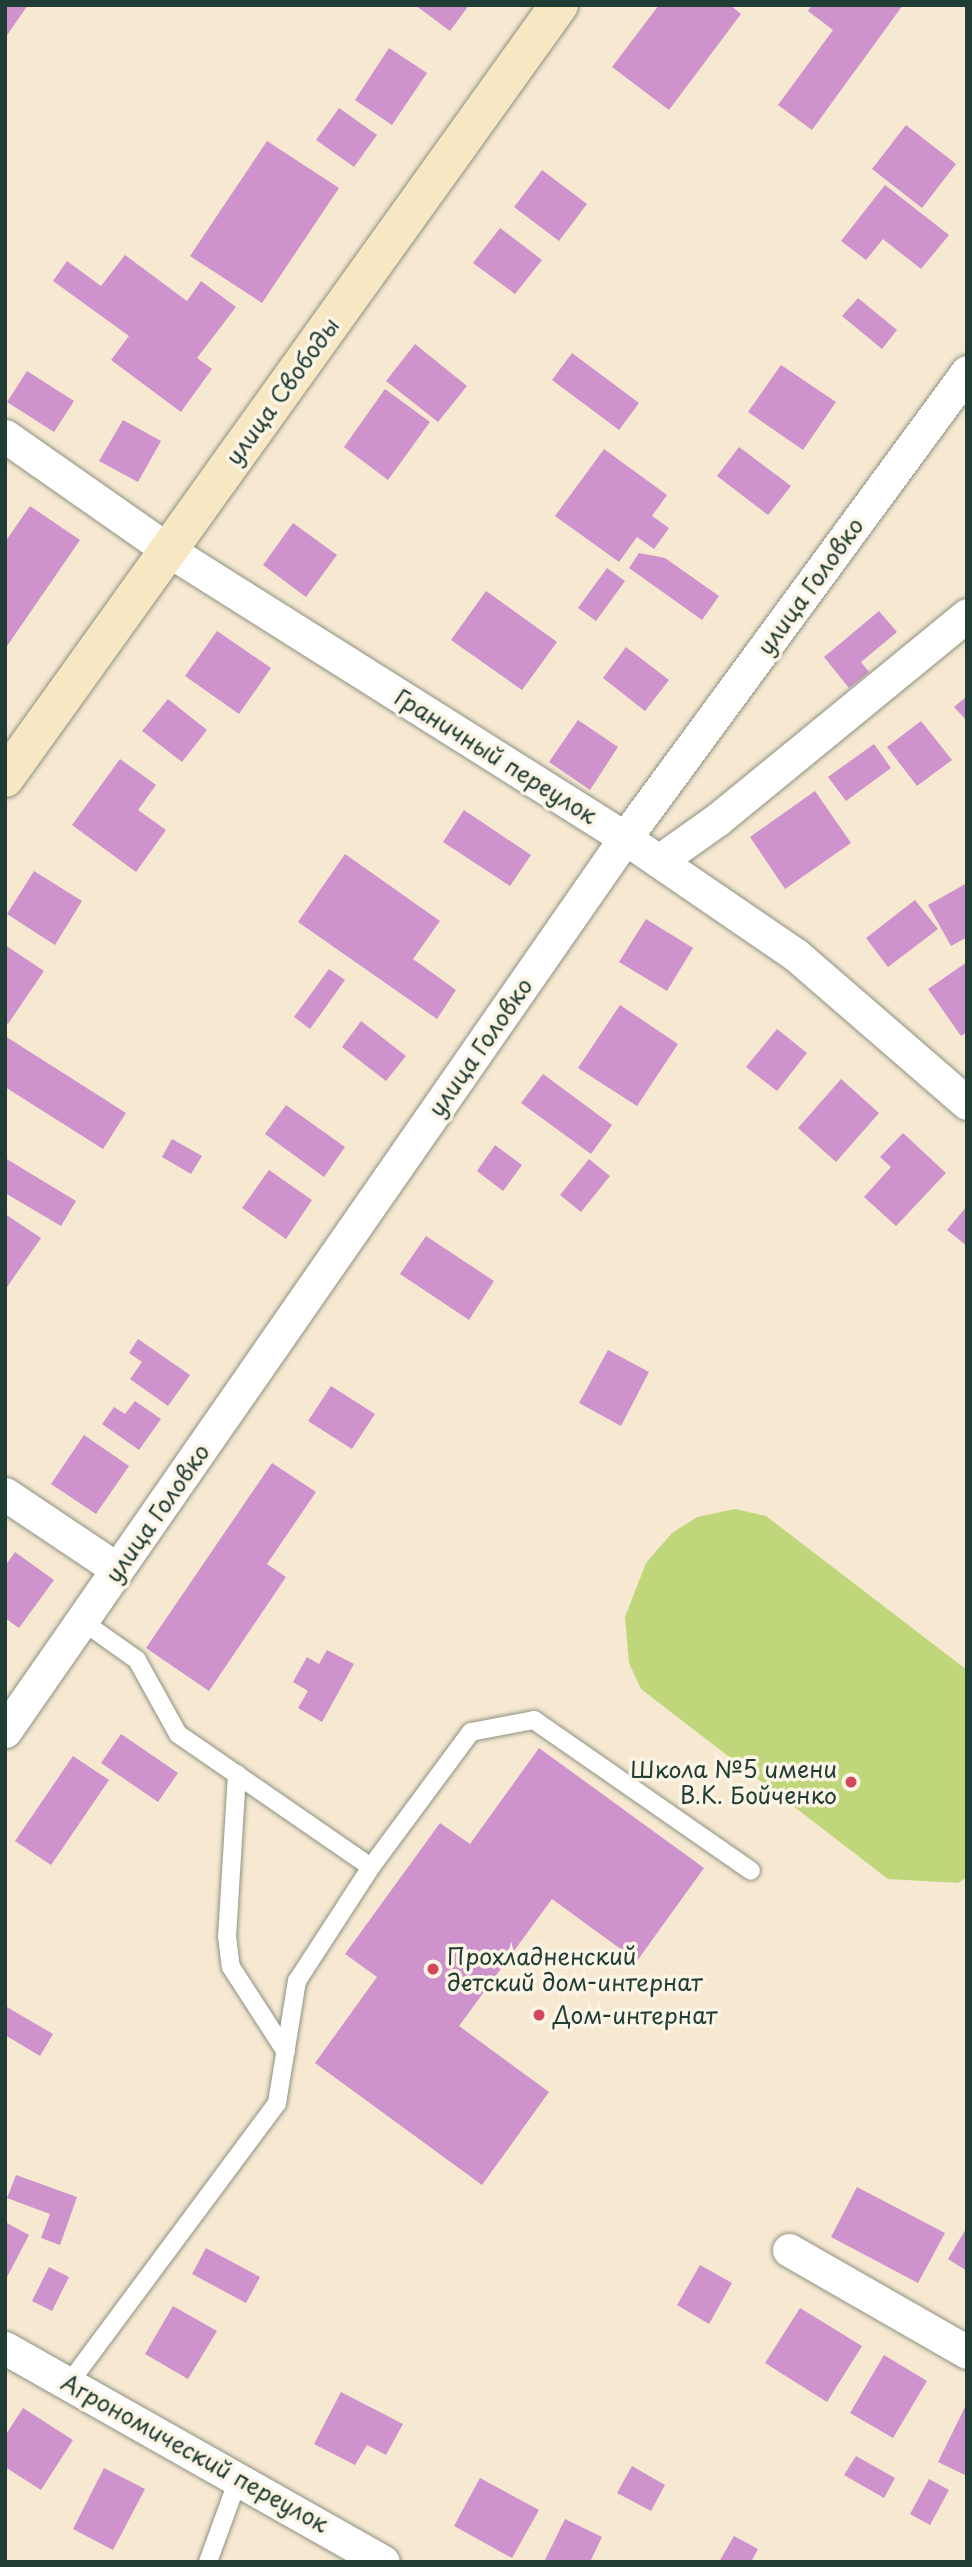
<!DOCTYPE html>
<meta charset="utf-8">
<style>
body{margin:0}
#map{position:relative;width:972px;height:2567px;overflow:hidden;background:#f7e8d1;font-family:"Playpen Sans",sans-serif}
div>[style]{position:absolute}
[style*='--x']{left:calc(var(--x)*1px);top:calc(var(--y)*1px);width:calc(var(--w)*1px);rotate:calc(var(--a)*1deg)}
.green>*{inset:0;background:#bfd67a}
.building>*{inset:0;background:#ce93cd}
.roads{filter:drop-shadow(0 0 2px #8b9282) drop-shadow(0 0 2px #8b9282)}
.lane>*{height:18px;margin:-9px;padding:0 9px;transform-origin:9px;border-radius:9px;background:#fff}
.street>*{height:33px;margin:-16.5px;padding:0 16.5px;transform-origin:16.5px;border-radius:16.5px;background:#fff}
.secondary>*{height:38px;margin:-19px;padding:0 19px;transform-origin:19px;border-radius:19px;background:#f7e8c3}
.dots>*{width:19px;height:19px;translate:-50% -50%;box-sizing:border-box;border:4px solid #fcf5e5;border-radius:50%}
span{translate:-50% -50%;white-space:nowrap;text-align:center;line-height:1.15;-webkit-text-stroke:7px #fcf5e5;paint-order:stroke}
.street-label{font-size:23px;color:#1f3d34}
.poi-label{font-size:23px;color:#1f3d34}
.right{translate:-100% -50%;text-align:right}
.left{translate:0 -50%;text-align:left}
.frame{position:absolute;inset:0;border:7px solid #1f3d34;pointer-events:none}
</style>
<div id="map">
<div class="green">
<div style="clip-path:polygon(735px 1509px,766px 1516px,967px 1670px,967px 1877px,958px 1883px,888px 1879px,641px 1689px,629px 1663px,625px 1617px,646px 1563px,672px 1533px,697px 1517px)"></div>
</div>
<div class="building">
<div style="clip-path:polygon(5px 5px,28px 5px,5px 38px)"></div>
<div style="clip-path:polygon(415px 5px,469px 5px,450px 31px)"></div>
<div style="clip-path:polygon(659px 5px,730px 5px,741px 14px,669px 110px,612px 67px)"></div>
<div style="clip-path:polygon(812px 5px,903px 5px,812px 130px,778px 105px,833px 30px,808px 11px)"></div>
<div style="clip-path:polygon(389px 48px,427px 73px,392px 125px,355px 100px)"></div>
<div style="clip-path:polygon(339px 108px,377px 135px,354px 167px,316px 140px)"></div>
<div style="clip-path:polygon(906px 125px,956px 164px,922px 208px,872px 169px)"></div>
<div style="clip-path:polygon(267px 141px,339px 188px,262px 303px,190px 256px)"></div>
<div style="clip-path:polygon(542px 170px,587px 204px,559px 241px,514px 207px)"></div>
<div style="clip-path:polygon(885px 185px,949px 235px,921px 269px,883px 239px,866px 260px,841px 241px)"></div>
<div style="clip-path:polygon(500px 228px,542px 260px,515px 294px,473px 263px)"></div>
<div style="clip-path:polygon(125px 255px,187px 301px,201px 281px,236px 307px,197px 358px,212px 369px,181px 412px,111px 360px,129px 336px,53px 281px,67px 261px,101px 286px)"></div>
<div style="clip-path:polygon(858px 298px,897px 330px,882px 349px,842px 316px)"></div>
<div style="clip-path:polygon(415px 344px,467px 386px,438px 422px,386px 381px)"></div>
<div style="clip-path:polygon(572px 353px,639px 403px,619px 430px,552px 380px)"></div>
<div style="clip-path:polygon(781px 365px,836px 402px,803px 450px,748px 412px)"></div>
<div style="clip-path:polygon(27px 371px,74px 401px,54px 432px,7px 402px)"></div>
<div style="clip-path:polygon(385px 389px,430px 422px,388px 480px,344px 447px)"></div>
<div style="clip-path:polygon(123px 420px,161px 441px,138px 482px,99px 461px)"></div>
<div style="clip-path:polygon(739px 447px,791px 486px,768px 515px,717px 476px)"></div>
<div style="clip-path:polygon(604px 449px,667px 495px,652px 516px,669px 528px,654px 549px,637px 537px,619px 562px,555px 516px)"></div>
<div style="clip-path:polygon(30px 506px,80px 540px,5px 649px,5px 542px)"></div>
<div style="clip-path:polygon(293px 523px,337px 555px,306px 597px,263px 565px)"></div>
<div style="clip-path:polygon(639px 553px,665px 558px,719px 596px,702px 620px,629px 568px)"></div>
<div style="clip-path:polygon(607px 568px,625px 581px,596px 621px,578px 608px)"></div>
<div style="clip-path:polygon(486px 591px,557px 642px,522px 690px,451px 640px)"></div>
<div style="clip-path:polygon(879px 611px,897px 632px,861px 662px,869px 672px,849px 688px,824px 657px)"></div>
<div style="clip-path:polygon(217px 631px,271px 668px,239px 714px,185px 676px)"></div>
<div style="clip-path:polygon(626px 647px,669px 680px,645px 711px,603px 678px)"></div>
<div style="clip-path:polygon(967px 696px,967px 721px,954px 707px)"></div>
<div style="clip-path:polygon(168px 699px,207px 730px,182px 762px,142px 731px)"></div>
<div style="clip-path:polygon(578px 720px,618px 747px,590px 790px,549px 762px)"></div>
<div style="clip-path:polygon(921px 721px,952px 760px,917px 786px,887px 747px)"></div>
<div style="clip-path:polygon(874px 744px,891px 768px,846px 801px,828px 777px)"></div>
<div style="clip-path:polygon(120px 759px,156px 785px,138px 810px,166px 830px,136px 872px,72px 825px)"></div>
<div style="clip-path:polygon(815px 791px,851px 843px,785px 889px,750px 837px)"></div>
<div style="clip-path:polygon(464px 810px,531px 855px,510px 886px,443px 842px)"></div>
<div style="clip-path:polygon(345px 854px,440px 921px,413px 959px,456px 990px,437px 1019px,298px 922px)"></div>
<div style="clip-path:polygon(34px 871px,82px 901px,55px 945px,7px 914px)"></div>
<div style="clip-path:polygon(967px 883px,967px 937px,951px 946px,928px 905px)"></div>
<div style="clip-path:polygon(915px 900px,938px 929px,888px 967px,866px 938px)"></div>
<div style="clip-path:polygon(646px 919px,693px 948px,667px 991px,619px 962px)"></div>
<div style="clip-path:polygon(5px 945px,44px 971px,8px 1024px,5px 1021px)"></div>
<div style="clip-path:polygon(967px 962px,967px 1032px,961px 1036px,928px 989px)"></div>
<div style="clip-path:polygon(329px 969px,345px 980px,310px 1029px,294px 1017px)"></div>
<div style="clip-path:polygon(620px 1005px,678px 1044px,637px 1106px,578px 1068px)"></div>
<div style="clip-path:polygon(361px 1021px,406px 1056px,386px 1081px,342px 1047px)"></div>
<div style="clip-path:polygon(777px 1029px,807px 1053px,777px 1091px,746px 1067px)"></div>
<div style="clip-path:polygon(5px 1036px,126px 1113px,103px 1149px,5px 1087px)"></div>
<div style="clip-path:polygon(543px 1074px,612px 1125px,591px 1154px,521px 1103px)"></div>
<div style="clip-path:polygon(841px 1079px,879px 1113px,836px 1162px,798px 1128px)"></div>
<div style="clip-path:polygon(286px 1105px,345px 1147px,324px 1177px,265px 1134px)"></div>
<div style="clip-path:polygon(903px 1133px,946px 1173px,896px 1226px,864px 1197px,891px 1167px,880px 1157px)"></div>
<div style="clip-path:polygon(172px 1139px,202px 1156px,191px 1174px,162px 1157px)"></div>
<div style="clip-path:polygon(495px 1145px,522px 1165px,503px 1191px,477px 1171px)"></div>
<div style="clip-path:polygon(5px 1158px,76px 1201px,61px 1226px,5px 1193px)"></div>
<div style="clip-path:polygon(589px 1159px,610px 1176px,581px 1212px,560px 1195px)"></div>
<div style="clip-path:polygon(269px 1170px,312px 1200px,286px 1239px,242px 1208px)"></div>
<div style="clip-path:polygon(967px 1206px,967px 1246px,947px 1230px)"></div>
<div style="clip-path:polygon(5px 1214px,41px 1238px,5px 1290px)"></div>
<div style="clip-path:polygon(426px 1236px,494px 1281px,469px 1320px,400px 1274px)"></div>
<div style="clip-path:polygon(138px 1339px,190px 1375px,168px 1406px,130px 1379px,142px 1362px,129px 1353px)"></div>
<div style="clip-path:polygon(608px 1350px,649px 1372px,621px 1426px,579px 1403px)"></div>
<div style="clip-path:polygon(331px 1386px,375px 1414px,352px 1449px,308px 1421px)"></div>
<div style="clip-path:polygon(135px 1401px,161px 1419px,139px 1450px,102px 1424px,114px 1407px,125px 1414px)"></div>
<div style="clip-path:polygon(84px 1435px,129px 1466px,96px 1514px,51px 1484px)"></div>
<div style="clip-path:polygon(272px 1463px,316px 1492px,267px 1564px,286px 1577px,209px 1691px,146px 1648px)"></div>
<div style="clip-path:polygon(15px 1552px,54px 1580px,19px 1628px,5px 1618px,5px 1566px)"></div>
<div style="clip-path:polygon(327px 1650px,354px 1664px,322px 1722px,298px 1708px,308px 1691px,293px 1682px,307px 1657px,319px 1664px)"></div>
<div style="clip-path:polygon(121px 1734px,178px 1773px,158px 1802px,101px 1763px)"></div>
<div style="clip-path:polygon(539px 1748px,704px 1868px,637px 1961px,552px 1899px,459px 2026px,549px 2092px,482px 2185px,315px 2063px,377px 1977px,345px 1954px,440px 1823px,470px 1844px)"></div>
<div style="clip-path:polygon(73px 1756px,109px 1780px,51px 1865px,15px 1841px)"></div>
<div style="clip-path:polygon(5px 2006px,53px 2034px,40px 2056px,5px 2035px)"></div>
<div style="clip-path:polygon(16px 2175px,77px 2197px,60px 2245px,41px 2238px,50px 2214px,7px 2198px)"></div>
<div style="clip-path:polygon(857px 2187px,945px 2233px,918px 2283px,831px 2237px)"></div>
<div style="clip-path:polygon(5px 2222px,29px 2235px,5px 2281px)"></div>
<div style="clip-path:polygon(967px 2227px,967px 2271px,948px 2259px)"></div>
<div style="clip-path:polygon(206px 2248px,260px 2277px,246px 2303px,192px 2274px)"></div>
<div style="clip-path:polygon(700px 2265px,732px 2283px,709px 2324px,677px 2305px)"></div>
<div style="clip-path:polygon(49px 2267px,69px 2277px,52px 2311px,32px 2301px)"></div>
<div style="clip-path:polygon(173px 2306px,217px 2331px,188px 2379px,145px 2354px)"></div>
<div style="clip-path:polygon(800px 2308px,862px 2346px,827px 2402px,765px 2363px)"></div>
<div style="clip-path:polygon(884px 2355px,927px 2381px,893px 2438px,850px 2413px)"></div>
<div style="clip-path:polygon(341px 2392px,403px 2424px,386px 2455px,367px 2445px,355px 2465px,314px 2444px)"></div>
<div style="clip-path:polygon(965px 2407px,967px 2408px,967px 2476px,938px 2462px)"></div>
<div style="clip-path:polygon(23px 2408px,73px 2440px,41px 2490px,5px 2467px,5px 2436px)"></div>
<div style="clip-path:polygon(856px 2456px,895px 2478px,884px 2498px,844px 2475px)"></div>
<div style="clip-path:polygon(632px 2466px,665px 2485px,651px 2511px,617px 2493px)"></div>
<div style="clip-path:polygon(104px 2468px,145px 2489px,113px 2550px,73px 2529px)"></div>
<div style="clip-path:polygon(480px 2478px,539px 2510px,512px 2558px,454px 2526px)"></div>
<div style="clip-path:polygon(929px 2479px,949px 2490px,930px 2525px,910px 2514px)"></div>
<div style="clip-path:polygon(565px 2519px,602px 2537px,590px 2562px,544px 2562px)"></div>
<div style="clip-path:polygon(734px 2536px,758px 2549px,751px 2562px,719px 2562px)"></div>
</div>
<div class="roads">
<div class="lane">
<div style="--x:82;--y:1621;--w:67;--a:35.3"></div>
<div style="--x:137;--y:1660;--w:85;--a:61"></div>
<div style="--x:178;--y:1734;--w:234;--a:34.6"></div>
<div style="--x:237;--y:1774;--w:162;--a:93.5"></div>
<div style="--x:227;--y:1936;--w:31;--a:83"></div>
<div style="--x:231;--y:1967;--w:101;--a:57.1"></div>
<div style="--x:70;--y:2382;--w:347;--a:-53.4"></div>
<div style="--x:277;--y:2103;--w:124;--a:-80.7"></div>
<div style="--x:297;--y:1981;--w:136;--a:-57"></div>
<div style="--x:371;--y:1867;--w:168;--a:-53.5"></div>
<div style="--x:471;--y:1732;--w:64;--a:-10.8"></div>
<div style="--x:534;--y:1720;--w:264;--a:34.8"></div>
<div style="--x:208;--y:2562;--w:90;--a:-70"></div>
</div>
<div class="street">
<div style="--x:5;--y:436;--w:199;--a:35"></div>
<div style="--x:168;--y:550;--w:540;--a:32.22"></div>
<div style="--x:625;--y:838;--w:207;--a:34.4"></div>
<div style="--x:796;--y:955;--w:226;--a:40.9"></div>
<div style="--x:659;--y:861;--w:72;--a:-35.4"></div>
<div style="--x:718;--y:819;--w:322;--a:-39.3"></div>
<div style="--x:5;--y:1494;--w:135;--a:33.8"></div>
<div style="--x:5;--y:1731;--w:1087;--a:-55.23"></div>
<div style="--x:625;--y:838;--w:578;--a:-53.72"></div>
<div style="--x:789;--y:2250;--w:205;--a:29.8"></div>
<div style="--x:5;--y:2348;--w:434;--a:29.5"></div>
</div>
<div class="secondary">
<div style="--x:5;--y:778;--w:951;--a:-54.37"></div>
</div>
</div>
<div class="dots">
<div style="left:851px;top:1782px;background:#d1495b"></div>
<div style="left:433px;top:1969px;background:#d1495b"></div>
<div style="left:539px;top:2015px;background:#d1495b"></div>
</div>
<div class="street-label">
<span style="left:282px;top:391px;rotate:-54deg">улица Свободы</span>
<span style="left:810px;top:586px;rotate:-54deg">улица Головко</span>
<span style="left:496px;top:756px;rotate:32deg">Граничный переулок</span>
<span style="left:480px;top:1047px;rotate:-55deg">улица Головко</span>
<span style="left:157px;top:1513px;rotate:-55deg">улица Головко</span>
<span style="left:195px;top:2453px;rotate:29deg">Агрономический переулок</span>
</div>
<div class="poi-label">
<span class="right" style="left:837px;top:1782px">Школа №5 имени<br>В.К. Бойченко</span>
<span class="left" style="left:447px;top:1969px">Прохладненский<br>детский дом-интернат</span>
<span class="left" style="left:553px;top:2015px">Дом-интернат</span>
</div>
<div class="frame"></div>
</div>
